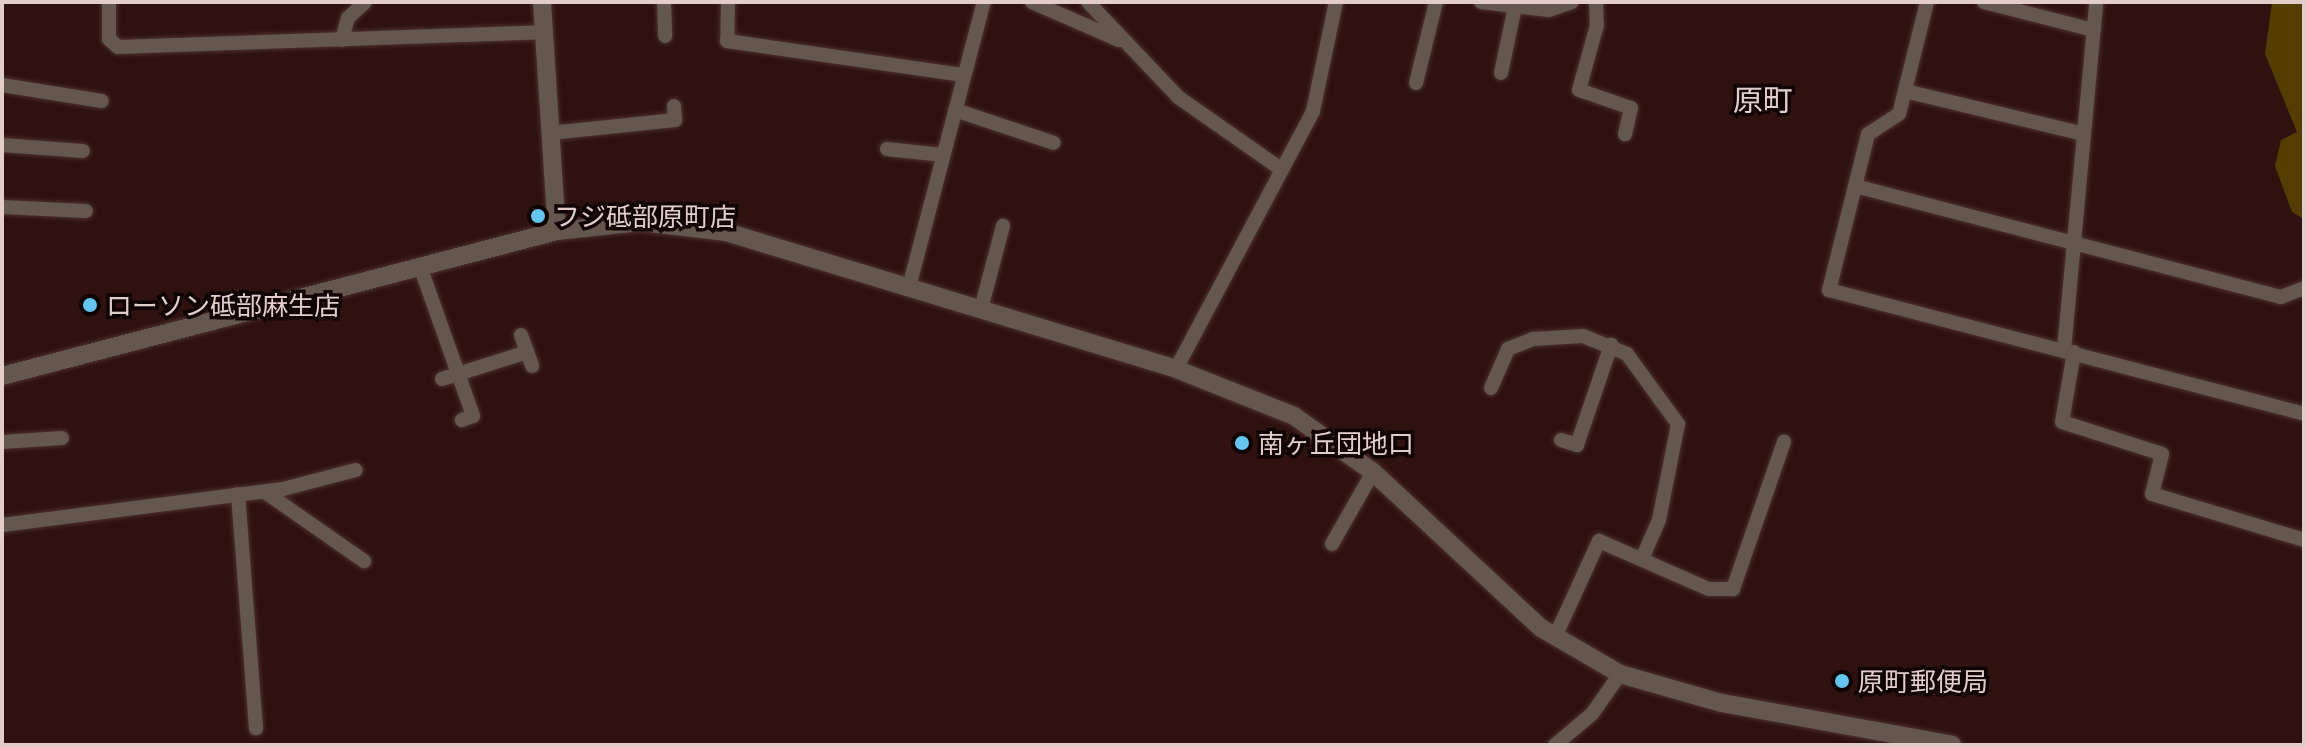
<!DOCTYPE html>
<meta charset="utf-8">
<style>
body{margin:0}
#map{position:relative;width:2306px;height:747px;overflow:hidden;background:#2f1210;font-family:"Exo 2","Noto Sans JP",sans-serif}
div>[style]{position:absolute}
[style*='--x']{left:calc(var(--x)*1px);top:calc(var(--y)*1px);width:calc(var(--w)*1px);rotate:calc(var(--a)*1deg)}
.forest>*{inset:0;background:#533e00}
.roads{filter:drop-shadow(0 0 2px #4c302e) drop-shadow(0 0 2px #4c302e)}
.minor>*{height:14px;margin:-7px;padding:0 7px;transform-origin:7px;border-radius:7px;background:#64574e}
.tertiary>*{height:18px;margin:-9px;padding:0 9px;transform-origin:9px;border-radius:9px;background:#64574e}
.dots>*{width:22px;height:22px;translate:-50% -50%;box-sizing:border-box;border:4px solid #0f0403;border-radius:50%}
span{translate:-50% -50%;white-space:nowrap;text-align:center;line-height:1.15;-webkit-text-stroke:7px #0f0403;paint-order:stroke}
.poi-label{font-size:26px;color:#e2cdcb}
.left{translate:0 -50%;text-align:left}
.quarter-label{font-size:30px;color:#e2cdcb}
.frame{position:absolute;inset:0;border:4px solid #e2cdcb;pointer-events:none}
</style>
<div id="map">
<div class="forest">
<div style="clip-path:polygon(2272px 2px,2304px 2px,2304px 219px,2292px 212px,2275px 166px,2281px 140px,2297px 132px,2265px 54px)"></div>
</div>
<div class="roads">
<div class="minor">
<div style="--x:109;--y:2;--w:37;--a:90"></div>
<div style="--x:109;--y:39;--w:12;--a:42"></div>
<div style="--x:118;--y:47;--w:425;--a:-2"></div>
<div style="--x:664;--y:2;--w:34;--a:88"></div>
<div style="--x:728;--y:2;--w:39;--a:91"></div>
<div style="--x:727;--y:41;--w:239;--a:8.2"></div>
<div style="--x:1032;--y:2;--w:95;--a:23.6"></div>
<div style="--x:1088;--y:2;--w:131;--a:46.5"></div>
<div style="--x:1178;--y:97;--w:126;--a:35"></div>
<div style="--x:1481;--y:2;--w:68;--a:6.7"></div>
<div style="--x:1549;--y:10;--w:24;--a:-19"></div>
<div style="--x:1596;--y:2;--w:23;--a:88"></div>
<div style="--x:1597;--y:25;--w:67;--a:105.5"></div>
<div style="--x:1579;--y:90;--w:55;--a:19.1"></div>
<div style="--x:1631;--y:108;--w:27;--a:103"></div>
<div style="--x:1927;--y:2;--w:115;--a:104"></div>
<div style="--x:1899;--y:114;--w:37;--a:147"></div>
<div style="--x:1868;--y:134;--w:161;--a:104"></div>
<div style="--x:1829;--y:290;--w:491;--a:14.6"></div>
<div style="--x:1984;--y:2;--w:113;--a:14.4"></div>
<div style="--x:342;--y:40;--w:23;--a:-75"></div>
<div style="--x:348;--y:18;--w:23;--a:-43"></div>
<div style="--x:1501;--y:73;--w:73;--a:-78.1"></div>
<div style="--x:1416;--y:83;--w:83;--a:-76.1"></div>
<div style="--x:2;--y:85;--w:101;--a:9.1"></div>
<div style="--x:1905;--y:91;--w:184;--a:13.5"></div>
<div style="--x:955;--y:110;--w:104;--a:18.4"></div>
<div style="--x:550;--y:133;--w:126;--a:-5.9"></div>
<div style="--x:675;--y:120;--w:14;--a:-94"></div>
<div style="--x:2;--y:145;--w:81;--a:4.2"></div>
<div style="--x:887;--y:149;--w:56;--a:6.1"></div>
<div style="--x:1855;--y:186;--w:440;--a:14.6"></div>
<div style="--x:2281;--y:297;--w:25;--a:-21"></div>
<div style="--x:2;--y:207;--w:84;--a:2.7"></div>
<div style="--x:420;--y:266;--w:159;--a:70.5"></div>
<div style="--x:473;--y:416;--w:12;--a:160"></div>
<div style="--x:909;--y:287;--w:295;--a:-75.3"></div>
<div style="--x:981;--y:309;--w:86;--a:-75.2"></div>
<div style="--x:521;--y:335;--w:33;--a:70"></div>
<div style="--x:2064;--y:350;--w:349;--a:-84.7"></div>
<div style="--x:2074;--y:352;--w:71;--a:99.7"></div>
<div style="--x:2062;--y:422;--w:105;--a:17.7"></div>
<div style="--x:2162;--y:454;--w:41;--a:104"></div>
<div style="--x:2152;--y:494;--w:159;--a:16.8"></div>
<div style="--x:1176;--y:369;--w:292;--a:-62"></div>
<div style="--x:1313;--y:111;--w:111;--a:-78.1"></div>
<div style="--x:442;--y:379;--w:89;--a:-17.6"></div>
<div style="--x:1491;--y:388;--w:43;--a:-66.4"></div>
<div style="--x:1508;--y:349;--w:27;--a:-22"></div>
<div style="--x:1533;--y:339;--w:50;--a:-3.4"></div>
<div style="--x:1583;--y:336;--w:48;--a:22.2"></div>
<div style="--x:1627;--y:354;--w:87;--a:53.9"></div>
<div style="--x:1678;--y:424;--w:98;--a:101.2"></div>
<div style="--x:1659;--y:520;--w:43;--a:113.6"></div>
<div style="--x:1561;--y:440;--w:17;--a:17"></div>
<div style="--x:1577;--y:445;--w:106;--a:-71.2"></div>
<div style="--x:2;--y:442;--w:60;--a:-3.8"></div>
<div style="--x:265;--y:492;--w:121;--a:34.9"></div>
<div style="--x:238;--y:494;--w:235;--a:85.6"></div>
<div style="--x:2;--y:525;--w:283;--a:-7.3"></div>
<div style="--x:283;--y:489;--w:75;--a:-14.6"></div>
<div style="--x:1332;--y:544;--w:83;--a:-60.3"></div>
<div style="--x:1555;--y:637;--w:106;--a:-65.4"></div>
<div style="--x:1599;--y:541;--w:120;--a:23.6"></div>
<div style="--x:1709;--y:589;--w:24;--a:0"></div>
<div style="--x:1733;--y:589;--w:156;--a:-70.9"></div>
<div style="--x:1555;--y:745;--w:48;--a:-40"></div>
<div style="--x:1592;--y:714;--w:49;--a:-55"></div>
</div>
<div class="tertiary">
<div style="--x:542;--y:2;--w:229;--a:86.3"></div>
<div style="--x:2;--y:376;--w:574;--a:-14.64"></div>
<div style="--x:557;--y:231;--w:84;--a:-6.1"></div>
<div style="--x:641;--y:222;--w:86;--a:6.7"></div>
<div style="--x:726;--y:232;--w:470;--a:16.9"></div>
<div style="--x:1176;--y:369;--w:127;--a:21.7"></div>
<div style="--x:1294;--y:416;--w:97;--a:35.3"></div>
<div style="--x:1373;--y:472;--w:229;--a:42.9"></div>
<div style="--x:1541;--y:628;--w:91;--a:30.2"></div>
<div style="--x:1620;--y:674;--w:106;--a:15.9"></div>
<div style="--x:1722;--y:703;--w:234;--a:10.3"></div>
</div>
</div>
<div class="dots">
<div style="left:538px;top:216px;background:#64c5ee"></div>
<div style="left:90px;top:305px;background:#64c5ee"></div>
<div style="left:1242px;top:443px;background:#64c5ee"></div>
<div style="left:1842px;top:681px;background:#64c5ee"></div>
</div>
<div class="poi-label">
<span class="left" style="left:554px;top:216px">フジ砥部原町店</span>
<span class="left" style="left:106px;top:305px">ローソン砥部麻生店</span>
<span class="left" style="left:1258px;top:443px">南ヶ丘団地口</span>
<span class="left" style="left:1858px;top:681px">原町郵便局</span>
</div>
<div class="quarter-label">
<span style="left:1763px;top:99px">原町</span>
</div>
<div class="frame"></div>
</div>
